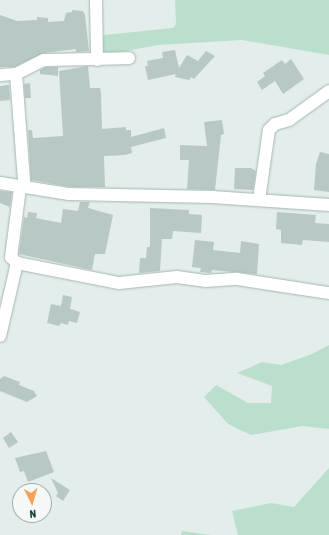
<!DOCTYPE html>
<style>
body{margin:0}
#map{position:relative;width:329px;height:535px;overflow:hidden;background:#e3edeb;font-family:"Asap Condensed",sans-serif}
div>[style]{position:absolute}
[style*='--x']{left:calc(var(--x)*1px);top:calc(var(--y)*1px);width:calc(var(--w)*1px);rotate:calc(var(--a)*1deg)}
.green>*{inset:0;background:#bbdfcd}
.building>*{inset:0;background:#b8c8c5}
.roads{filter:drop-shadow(0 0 1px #a5b5b3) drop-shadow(0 0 1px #a5b5b3)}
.minor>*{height:12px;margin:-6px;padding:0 6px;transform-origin:6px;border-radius:6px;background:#fff}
span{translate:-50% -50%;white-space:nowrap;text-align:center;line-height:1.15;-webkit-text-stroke:3px #f4f9f8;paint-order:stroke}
.north{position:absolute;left:12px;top:483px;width:40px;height:40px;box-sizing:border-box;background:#f4f9f8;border:1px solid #a0afad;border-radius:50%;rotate:175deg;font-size:11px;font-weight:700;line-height:16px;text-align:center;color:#223f3d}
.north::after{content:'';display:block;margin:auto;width:14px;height:18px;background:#f5a259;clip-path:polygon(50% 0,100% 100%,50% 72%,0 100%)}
</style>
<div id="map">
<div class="green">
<div style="clip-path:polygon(175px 0,329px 0,329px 55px,242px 40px,158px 45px,104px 55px,101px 53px,100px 38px,104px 35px,173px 28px,176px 24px)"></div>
<div style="clip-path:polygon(329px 345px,329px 429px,302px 426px,251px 435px,228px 424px,204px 397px,216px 385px,248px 403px,271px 403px,272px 386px,237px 373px,262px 362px,281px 365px,312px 354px)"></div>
<div style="clip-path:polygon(329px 468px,329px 535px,238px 535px,232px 511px,271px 503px,294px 507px)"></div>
<div style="clip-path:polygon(182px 531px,211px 535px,181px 535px)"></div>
</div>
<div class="building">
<div style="clip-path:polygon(72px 10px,83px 11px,85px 15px,89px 51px,76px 52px,76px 49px,44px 53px,14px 67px,0 67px,0 15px,17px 21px,37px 20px,37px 17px,48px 18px,48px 22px,64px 21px,66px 13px,72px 12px)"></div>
<div style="clip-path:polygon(175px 50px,179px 68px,187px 55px,198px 61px,206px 51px,215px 56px,194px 79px,191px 77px,189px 80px,175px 77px,176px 74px,148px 80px,145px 66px,148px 66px,147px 61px,163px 58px,162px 52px)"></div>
<div style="clip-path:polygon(291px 59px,304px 79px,283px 94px,275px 81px,262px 90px,257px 82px,265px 76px,263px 73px,282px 60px,285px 64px)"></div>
<div style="clip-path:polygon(88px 66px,90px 88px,100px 88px,101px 93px,102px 129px,126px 127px,126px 130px,131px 130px,131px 137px,164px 128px,166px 138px,131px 147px,132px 153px,125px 155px,104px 156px,105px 187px,70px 187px,31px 180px,28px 130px,32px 130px,33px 138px,63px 136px,59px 71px)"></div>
<div style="clip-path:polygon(46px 67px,58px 67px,58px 76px,40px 74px,40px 70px)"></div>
<div style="clip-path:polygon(30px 83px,31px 98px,25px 98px,24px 84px)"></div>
<div style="clip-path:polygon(9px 85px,10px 100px,0 101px,0 86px)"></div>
<div style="clip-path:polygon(222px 120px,224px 134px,221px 135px,215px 190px,187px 189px,189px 160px,180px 160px,180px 145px,207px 146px,204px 122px)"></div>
<div style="clip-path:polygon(320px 152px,329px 154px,329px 192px,314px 190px,316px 164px)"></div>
<div style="clip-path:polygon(235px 168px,251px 168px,256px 171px,253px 190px,234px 189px)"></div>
<div style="clip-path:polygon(0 191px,12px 192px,10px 207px,0 203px)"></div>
<div style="clip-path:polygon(80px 202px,90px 202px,88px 208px,113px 215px,105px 254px,95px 254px,92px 270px,19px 254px,24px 217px,27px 218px,28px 212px,37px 213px,36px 218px,61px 223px,63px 209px,78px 211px)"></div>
<div style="clip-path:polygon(150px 208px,189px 210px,189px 214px,202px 215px,201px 233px,173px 231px,172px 239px,162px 239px,160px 271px,139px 273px,140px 258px,146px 258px,147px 247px,150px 247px)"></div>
<div style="clip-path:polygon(277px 212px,316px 215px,315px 223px,329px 224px,329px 242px,303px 240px,302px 245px,281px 243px,281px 230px,276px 229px)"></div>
<div style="clip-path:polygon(195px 240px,214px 242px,213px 250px,240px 253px,241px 241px,259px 244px,257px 274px,212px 270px,211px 273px,200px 272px,201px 268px,192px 267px)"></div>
<div style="clip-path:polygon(63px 295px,72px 297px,70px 309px,80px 312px,77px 323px,69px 321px,68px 325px,61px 323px,59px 326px,47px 323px,51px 304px,61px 306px)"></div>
<div style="clip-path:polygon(4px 376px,20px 382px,19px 385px,34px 391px,37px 396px,27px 402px,0 391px,0 379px)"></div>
<div style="clip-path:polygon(11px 432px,18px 442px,9px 448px,3px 438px)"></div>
<div style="clip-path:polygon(46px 451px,54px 472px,28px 482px,24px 471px,20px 472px,15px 458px)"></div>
<div style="clip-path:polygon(51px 478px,70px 490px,63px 501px,56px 496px,58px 493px)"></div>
</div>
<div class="roads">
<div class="minor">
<div style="--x:96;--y:0;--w:60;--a:89"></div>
<div style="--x:16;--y:74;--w:107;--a:85.7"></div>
<div style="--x:24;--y:181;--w:8;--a:120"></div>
<div style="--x:20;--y:188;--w:70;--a:97.4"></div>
<div style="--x:11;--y:257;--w:8;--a:45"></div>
<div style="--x:17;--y:263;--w:104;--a:11.1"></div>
<div style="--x:119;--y:283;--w:58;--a:-5.9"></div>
<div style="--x:177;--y:277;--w:28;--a:8"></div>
<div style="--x:205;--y:281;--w:32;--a:-4"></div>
<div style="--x:237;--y:279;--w:93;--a:8.7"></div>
<div style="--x:0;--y:75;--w:16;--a:-4"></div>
<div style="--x:16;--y:74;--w:31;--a:-27"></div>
<div style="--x:44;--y:60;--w:85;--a:-1.3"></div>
<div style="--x:0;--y:183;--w:70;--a:9.1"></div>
<div style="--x:69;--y:194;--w:143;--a:1.2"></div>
<div style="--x:212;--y:197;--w:117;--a:3.9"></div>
<div style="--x:259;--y:200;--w:71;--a:-81.9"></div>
<div style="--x:269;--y:130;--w:8;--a:-45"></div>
<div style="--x:275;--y:124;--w:15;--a:-16"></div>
<div style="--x:289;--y:120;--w:49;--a:-35.9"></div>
<div style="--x:0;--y:336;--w:75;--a:-76.9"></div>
</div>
</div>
<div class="north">N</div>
</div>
